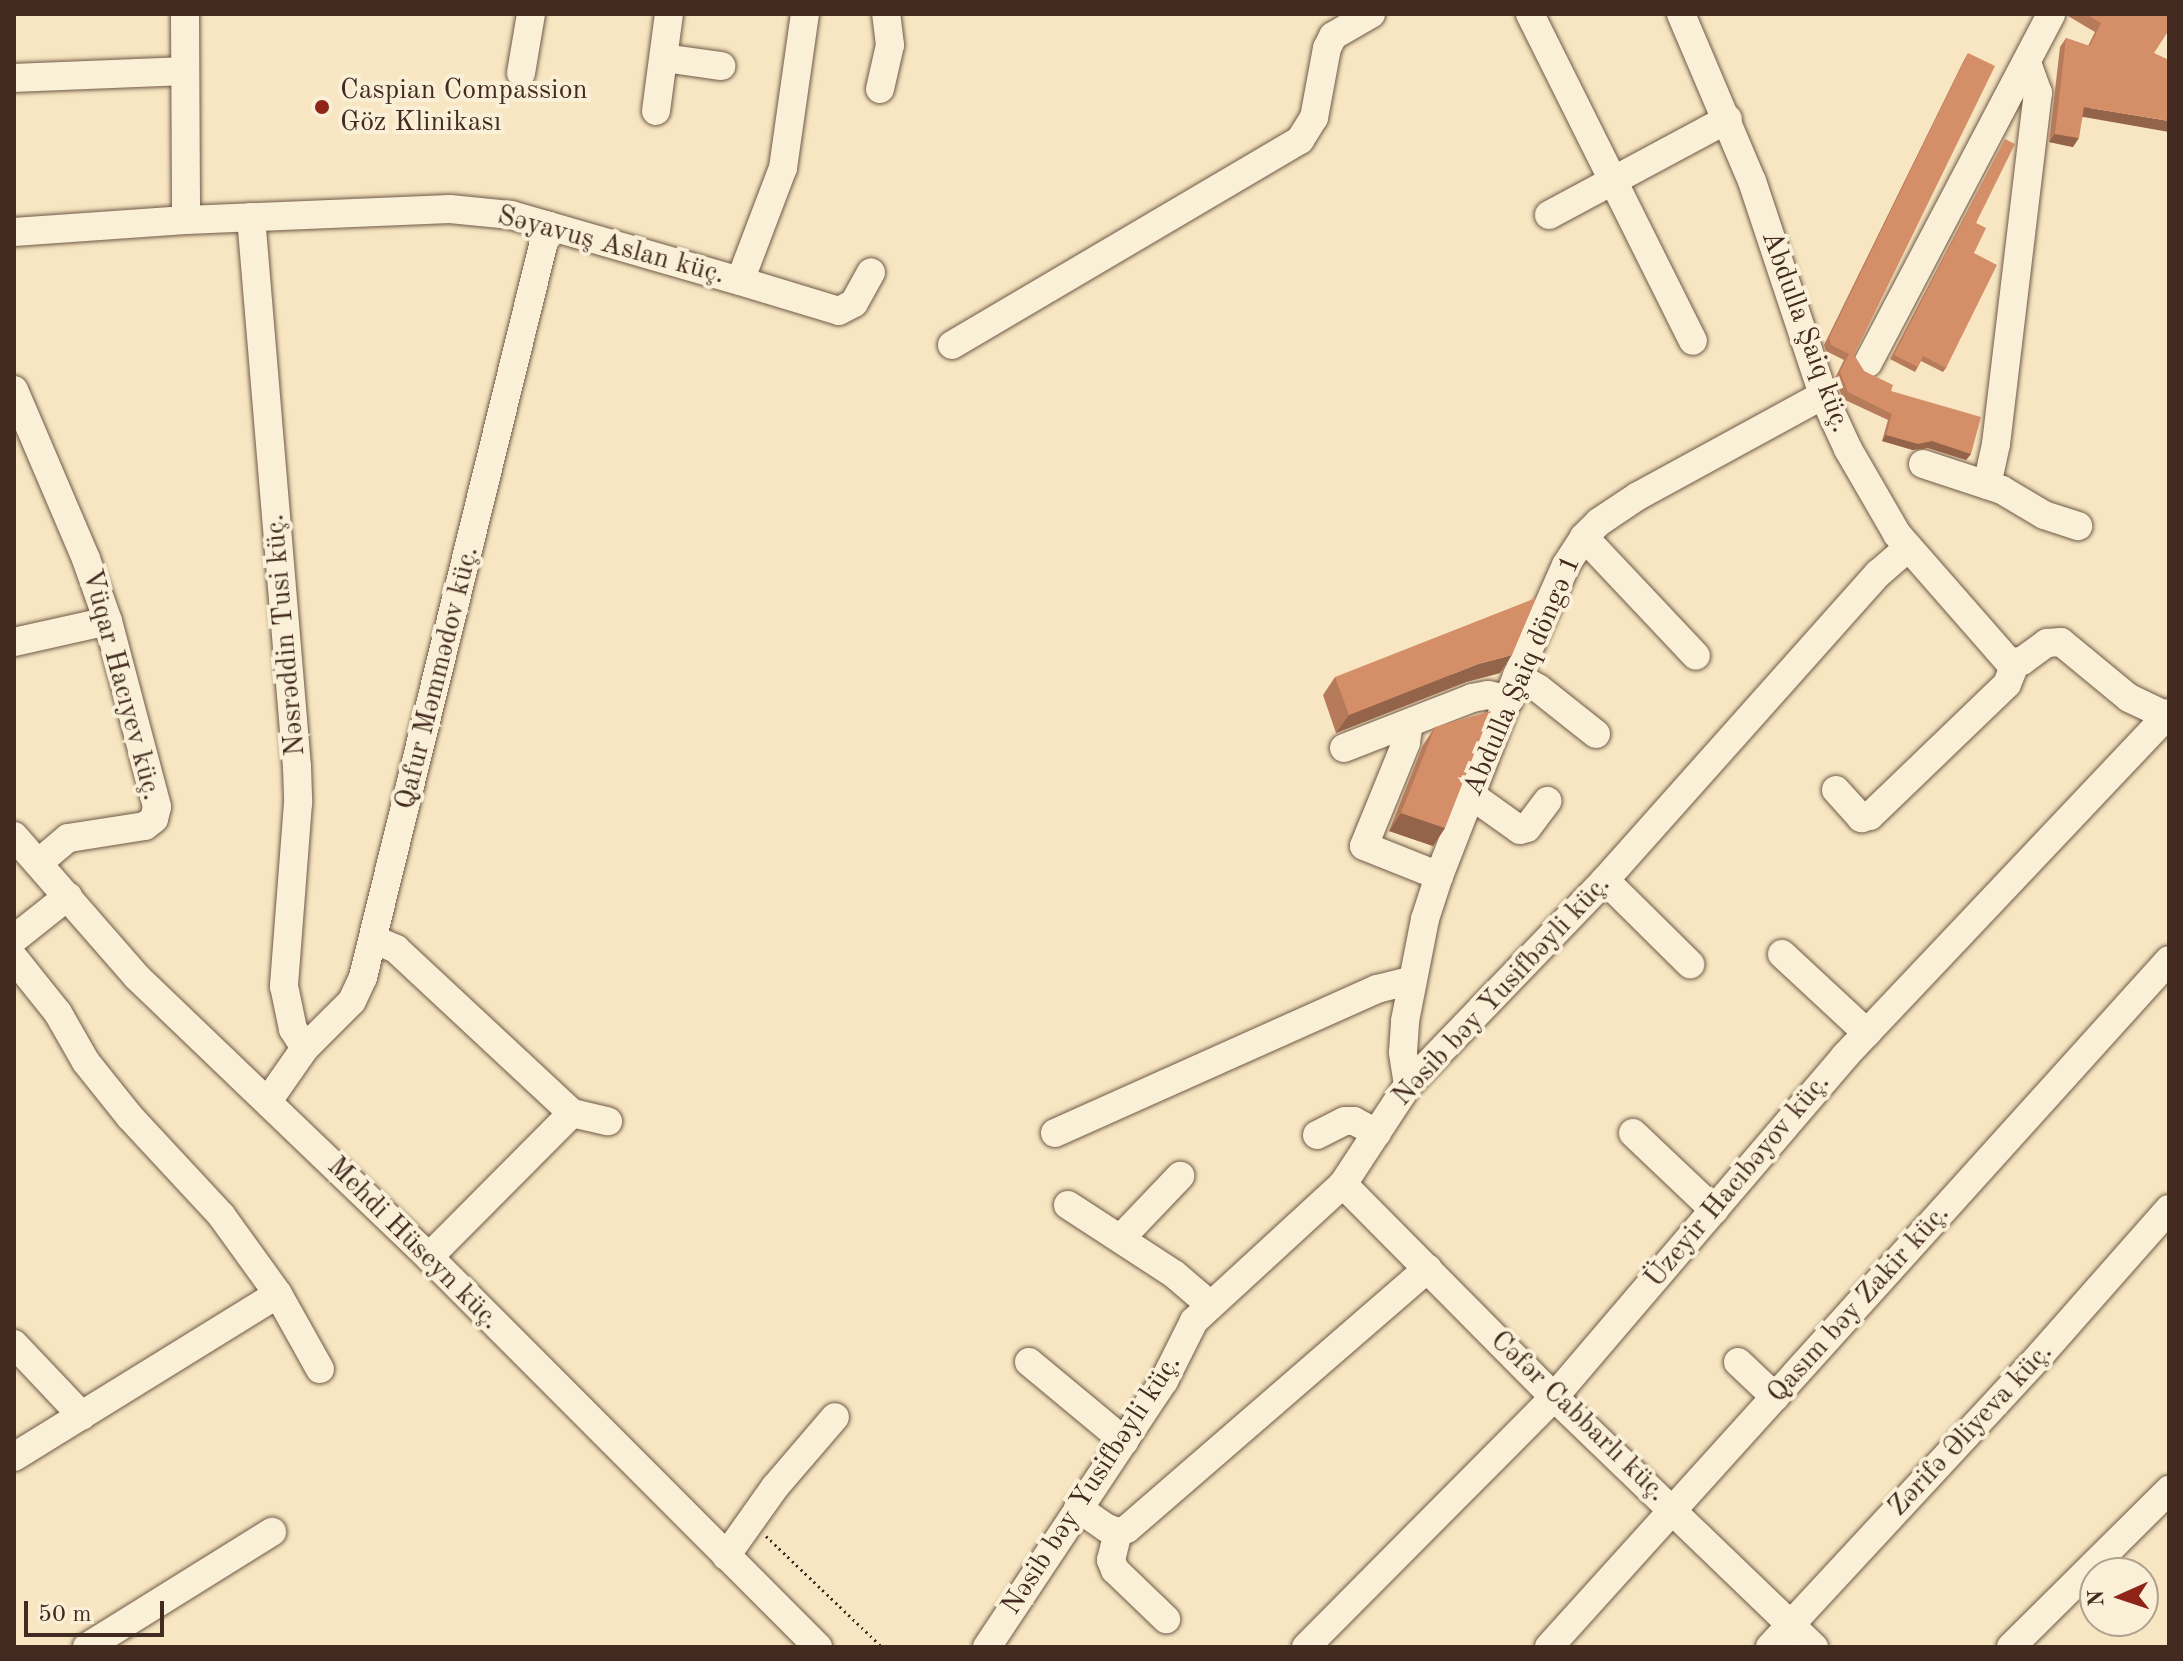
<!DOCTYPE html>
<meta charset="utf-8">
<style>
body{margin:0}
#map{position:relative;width:2183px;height:1661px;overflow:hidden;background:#f7e6c1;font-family:"Old Standard TT",serif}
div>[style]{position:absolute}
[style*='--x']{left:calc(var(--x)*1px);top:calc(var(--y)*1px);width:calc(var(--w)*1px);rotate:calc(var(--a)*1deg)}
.path>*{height:3px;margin-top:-1.5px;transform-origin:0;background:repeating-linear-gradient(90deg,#432a20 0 2px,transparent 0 6px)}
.roads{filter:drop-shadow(0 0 2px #705948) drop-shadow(0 0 2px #705948)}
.minor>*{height:28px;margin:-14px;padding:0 14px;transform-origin:14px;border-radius:14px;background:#faefd7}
.wall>*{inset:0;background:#b67b5a}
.shaded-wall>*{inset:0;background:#94644a}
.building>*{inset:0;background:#d48f69}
.dots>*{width:22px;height:22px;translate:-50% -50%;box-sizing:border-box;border:4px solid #faefd7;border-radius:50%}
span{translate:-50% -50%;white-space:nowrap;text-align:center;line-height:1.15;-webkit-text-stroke:8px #faefd7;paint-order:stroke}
.poi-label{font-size:28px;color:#432a20}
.left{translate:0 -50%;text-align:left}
.street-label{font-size:28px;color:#432a20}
.frame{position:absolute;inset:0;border:16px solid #432a20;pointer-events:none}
.north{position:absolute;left:2079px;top:1557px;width:80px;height:80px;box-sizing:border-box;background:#faefd7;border:2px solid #b1a08e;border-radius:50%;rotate:267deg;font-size:22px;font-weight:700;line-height:32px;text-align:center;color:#432a20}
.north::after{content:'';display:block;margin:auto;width:28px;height:36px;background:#8f2418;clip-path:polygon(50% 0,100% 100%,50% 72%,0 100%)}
.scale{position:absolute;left:24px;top:1601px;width:140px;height:36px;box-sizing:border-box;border:4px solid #432a20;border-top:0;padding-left:10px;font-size:24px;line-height:28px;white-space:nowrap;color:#432a20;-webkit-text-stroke:6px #faefd7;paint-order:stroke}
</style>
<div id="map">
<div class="path">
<div style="--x:766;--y:1536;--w:161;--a:43.7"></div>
</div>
<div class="roads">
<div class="minor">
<div style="--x:185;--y:14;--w:206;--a:89.7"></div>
<div style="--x:1530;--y:14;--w:365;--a:63.5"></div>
<div style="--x:1681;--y:14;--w:181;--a:67"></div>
<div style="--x:1752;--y:181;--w:225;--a:71.6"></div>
<div style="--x:1823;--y:395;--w:60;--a:65.2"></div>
<div style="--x:1848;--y:449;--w:98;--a:60"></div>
<div style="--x:1897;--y:534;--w:170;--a:48.8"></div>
<div style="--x:2009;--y:662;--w:13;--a:-4"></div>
<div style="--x:2022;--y:661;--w:31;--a:-36"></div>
<div style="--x:2047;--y:643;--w:14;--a:-4"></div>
<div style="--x:2061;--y:642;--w:88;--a:39.5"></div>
<div style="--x:2129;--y:698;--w:44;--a:25.4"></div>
<div style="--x:664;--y:58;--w:58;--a:8"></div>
<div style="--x:521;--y:73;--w:60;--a:-80.4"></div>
<div style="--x:14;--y:78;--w:171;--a:-2.3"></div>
<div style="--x:880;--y:89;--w:45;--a:-77.2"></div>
<div style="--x:890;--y:45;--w:31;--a:-97"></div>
<div style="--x:656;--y:111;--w:98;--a:-82.4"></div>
<div style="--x:1549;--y:215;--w:203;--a:-28.2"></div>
<div style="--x:251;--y:217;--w:552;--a:85.22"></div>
<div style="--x:297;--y:767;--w:36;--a:88"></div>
<div style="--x:298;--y:803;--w:184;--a:94.4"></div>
<div style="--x:284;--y:986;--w:44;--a:78.2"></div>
<div style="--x:293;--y:1029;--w:22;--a:58"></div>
<div style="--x:14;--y:232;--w:172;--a:-4"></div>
<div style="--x:186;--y:220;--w:264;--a:-2.4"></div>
<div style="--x:450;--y:209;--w:61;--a:5.6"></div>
<div style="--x:511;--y:215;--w:238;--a:16.1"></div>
<div style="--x:740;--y:281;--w:121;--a:-69.2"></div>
<div style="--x:783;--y:168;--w:156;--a:-81.9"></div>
<div style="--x:740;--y:281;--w:103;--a:16.9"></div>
<div style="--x:839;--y:311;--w:17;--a:-28"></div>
<div style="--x:854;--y:303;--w:35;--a:-61"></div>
<div style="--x:952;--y:345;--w:404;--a:-30.5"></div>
<div style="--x:1300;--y:140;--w:26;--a:-58"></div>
<div style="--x:1314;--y:118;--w:71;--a:-79.5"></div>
<div style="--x:1327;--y:48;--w:13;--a:-63"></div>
<div style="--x:1333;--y:36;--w:44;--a:-30.1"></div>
<div style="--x:1868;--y:363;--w:394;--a:-62.3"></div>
<div style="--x:14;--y:390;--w:184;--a:66.9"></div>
<div style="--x:86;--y:559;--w:66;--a:70.5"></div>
<div style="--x:108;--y:621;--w:192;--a:75.2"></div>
<div style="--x:157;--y:807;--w:12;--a:104"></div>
<div style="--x:154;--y:819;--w:11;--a:142"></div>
<div style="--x:145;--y:826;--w:78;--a:171.1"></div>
<div style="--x:68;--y:838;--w:38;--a:140"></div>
<div style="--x:1923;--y:464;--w:83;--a:18.2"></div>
<div style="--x:2002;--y:490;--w:49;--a:30.8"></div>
<div style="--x:2044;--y:515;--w:36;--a:18"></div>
<div style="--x:1987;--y:485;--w:42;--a:-77.6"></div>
<div style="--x:1996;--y:444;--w:354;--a:-83.2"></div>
<div style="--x:2038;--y:93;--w:32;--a:-110"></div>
<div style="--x:1584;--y:537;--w:163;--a:46.7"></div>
<div style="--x:14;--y:642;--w:96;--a:-12.6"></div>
<div style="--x:1517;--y:676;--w:24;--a:30"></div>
<div style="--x:1538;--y:688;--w:74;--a:38.4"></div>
<div style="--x:1409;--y:723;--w:20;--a:99"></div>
<div style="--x:1406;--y:743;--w:111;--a:112.2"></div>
<div style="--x:1364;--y:846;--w:81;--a:21.8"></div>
<div style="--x:1344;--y:748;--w:137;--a:-21.3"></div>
<div style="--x:1472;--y:698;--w:16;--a:-11"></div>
<div style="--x:1488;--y:695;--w:22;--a:13"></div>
<div style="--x:1836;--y:790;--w:38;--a:48"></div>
<div style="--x:1861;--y:818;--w:9;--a:-13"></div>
<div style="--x:1870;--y:816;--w:190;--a:-43.9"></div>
<div style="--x:2007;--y:684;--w:24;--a:-68"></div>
<div style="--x:1471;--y:795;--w:60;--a:35.5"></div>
<div style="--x:1520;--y:830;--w:7;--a:-16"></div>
<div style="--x:1527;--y:828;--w:34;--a:-53"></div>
<div style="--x:14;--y:836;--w:187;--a:48.9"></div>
<div style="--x:137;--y:977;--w:405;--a:43.8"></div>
<div style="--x:429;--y:1257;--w:551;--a:45.07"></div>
<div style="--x:1605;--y:880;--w:120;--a:44.7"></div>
<div style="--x:14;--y:939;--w:69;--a:-38.5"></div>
<div style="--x:375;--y:940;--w:23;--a:23"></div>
<div style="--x:396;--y:949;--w:241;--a:43"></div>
<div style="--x:572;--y:1113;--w:37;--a:13"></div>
<div style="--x:1782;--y:954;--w:116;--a:42.9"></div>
<div style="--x:14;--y:958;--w:70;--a:51.3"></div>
<div style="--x:58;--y:1013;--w:56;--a:60.3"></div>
<div style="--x:86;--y:1062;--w:70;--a:51.3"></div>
<div style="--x:130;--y:1117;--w:134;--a:47.1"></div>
<div style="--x:221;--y:1215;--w:97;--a:54.2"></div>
<div style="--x:278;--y:1294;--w:86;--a:60.8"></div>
<div style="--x:1408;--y:1085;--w:33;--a:-99"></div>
<div style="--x:1403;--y:1052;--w:31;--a:-86"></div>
<div style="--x:1405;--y:1021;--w:104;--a:-78.9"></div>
<div style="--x:1425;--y:919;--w:45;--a:-72"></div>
<div style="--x:1439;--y:876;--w:215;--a:-68.7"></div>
<div style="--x:1517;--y:676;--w:121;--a:-66.2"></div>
<div style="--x:1566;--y:565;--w:33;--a:-57"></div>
<div style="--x:1584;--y:537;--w:21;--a:-45"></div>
<div style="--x:1599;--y:522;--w:47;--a:-33.7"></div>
<div style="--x:1638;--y:496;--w:211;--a:-28.6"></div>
<div style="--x:268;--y:1101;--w:65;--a:-55.1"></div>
<div style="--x:305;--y:1048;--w:66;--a:-45"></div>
<div style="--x:352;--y:1001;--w:26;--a:-65"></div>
<div style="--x:363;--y:977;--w:774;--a:-76.18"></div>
<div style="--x:1055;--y:1133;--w:353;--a:-24.1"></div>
<div style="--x:1377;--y:989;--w:34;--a:-14"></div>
<div style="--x:1633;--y:1133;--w:112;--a:43.5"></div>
<div style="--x:1317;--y:1135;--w:31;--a:-27"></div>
<div style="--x:1345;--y:1121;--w:9;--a:0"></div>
<div style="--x:1354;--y:1121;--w:26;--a:28"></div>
<div style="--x:1343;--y:1184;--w:300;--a:45.3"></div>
<div style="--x:1554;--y:1397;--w:361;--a:43.9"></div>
<div style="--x:1068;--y:1205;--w:126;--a:33.1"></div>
<div style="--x:1174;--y:1274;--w:46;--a:40.6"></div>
<div style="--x:1121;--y:1238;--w:86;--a:-46.4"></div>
<div style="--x:429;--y:1257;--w:203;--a:-45.2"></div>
<div style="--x:14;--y:1344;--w:99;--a:46.6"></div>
<div style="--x:1029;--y:1362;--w:124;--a:39.7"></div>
<div style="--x:1738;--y:1362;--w:51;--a:43.4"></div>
<div style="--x:14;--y:1457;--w:310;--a:-31.7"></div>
<div style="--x:1078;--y:1508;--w:35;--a:35"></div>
<div style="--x:1107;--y:1528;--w:12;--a:20"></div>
<div style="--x:1118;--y:1532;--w:9;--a:-18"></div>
<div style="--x:1127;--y:1529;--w:398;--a:-40.9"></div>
<div style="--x:1118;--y:1532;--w:29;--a:104"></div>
<div style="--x:1111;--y:1560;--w:11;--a:68"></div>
<div style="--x:1115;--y:1570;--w:71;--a:43.9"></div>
<div style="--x:726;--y:1556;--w:85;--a:-54.6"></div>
<div style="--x:775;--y:1487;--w:92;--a:-49.4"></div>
<div style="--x:87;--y:1647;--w:218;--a:-31.9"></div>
<div style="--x:987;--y:1647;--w:320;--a:-56.4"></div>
<div style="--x:1164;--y:1381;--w:67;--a:-63.4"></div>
<div style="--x:1194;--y:1321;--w:202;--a:-42.6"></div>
<div style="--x:1343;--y:1184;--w:118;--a:-56.7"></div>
<div style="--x:1408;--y:1085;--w:284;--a:-46.1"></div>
<div style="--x:1605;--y:880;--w:411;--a:-48.3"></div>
<div style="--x:1879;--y:573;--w:38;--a:-41"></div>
<div style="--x:1306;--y:1647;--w:352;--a:-45.2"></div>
<div style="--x:1554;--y:1397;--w:448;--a:-49.5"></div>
<div style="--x:1845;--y:1056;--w:472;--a:-46.6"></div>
<div style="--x:1549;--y:1647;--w:925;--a:-47.93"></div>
<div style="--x:1770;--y:1647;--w:401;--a:-47.2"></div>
<div style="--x:2042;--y:1353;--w:192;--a:-48.6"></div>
<div style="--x:2011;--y:1647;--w:223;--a:-44.8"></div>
</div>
</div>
<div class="wall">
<div style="clip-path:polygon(2067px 14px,2169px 14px,2083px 116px,2073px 147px,2049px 142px,2060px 47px,2066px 38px,2088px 46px,2095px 32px,2068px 16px)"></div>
<div style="clip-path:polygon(1968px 53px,1854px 355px,1864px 371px,1971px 454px,1966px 460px,1928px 448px,1913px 450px,1882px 441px,1888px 420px,1843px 399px,1835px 378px,1844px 360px,1826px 351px,1824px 345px,1964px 60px)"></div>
<div style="clip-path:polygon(2005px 139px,1976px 223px,1974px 253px,1946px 368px,1943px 372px,1921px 361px,1915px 372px,1890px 359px)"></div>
<div style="clip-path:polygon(1500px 673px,1466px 682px,1336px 733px,1323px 695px,1335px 677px)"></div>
<div style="clip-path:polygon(1435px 727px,1445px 828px,1433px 846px,1389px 831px,1423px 745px)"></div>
</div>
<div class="shaded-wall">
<div style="clip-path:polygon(2084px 107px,2169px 121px,2169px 132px,2078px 116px)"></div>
<div style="clip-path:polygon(2055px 134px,2079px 138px,2073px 147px,2049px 142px)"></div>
<div style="clip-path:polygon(1886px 435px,1932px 441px,1971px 454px,1966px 460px,1928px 448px,1913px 450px,1882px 441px)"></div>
<div style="clip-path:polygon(1512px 655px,1500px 673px,1466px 682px,1336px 733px,1349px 715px,1478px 664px)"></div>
<div style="clip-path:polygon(1401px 813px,1445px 828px,1433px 846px,1389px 831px)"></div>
</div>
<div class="building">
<div style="clip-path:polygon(2086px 14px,2169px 14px,2169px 30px,2154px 53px,2169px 60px,2169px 121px,2084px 107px,2079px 138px,2055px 134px,2066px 38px,2090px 46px,2101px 23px)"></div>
<div style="clip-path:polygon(1968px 53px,1995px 66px,1854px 355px,1864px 371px,1893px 385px,1891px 391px,1981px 417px,1971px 454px,1932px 441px,1918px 444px,1886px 435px,1892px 414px,1848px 392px,1840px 372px,1849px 354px,1831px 345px,1829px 338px)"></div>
<div style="clip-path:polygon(2005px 139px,2015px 144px,1976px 223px,1986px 228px,1974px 253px,1997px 265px,1946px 368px,1923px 356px,1918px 367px,1894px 355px)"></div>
<div style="clip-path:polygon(1536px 598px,1512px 655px,1478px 664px,1349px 715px,1335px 677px)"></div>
<div style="clip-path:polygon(1491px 711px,1445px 828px,1401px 813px,1435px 727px)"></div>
</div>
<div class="dots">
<div style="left:322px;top:107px;background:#8f2418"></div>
</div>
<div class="poi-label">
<span class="left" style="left:340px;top:107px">Caspian Compassion<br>Göz Klinikası</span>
</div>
<div class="street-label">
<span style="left:611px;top:246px;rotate:15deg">Səyavuş Aslan küç.</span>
<span style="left:1805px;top:332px;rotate:70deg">Abdulla Şaiq küç.</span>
<span style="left:286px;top:635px;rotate:-95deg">Nəsrəddin Tusi küç.</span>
<span style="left:1523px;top:676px;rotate:-67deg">Abdulla Şaiq döngə 1</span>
<span style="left:438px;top:678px;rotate:-76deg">Qafur Məmmədov küç.</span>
<span style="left:121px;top:685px;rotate:75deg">Vüqar Hacıyev küç.</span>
<span style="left:1502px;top:991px;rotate:-47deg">Nəsib bəy Yusifbəyli küç.</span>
<span style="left:1738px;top:1181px;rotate:-50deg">Üzeyir Hacıbəyov küç.</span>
<span style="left:413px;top:1244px;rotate:45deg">Mehdi Hüseyn küç.</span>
<span style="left:1859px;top:1304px;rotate:-48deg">Qasım bəy Zakir küç.</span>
<span style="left:1578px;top:1417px;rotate:44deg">Cəfər Cabbarlı küç.</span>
<span style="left:1971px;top:1430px;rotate:-47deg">Zərifə Əliyeva küç.</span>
<span style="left:1092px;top:1485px;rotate:-57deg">Nəsib bəy Yusifbəyli küç.</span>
</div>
<div class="frame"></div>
<div class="north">N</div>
<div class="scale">50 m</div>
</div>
